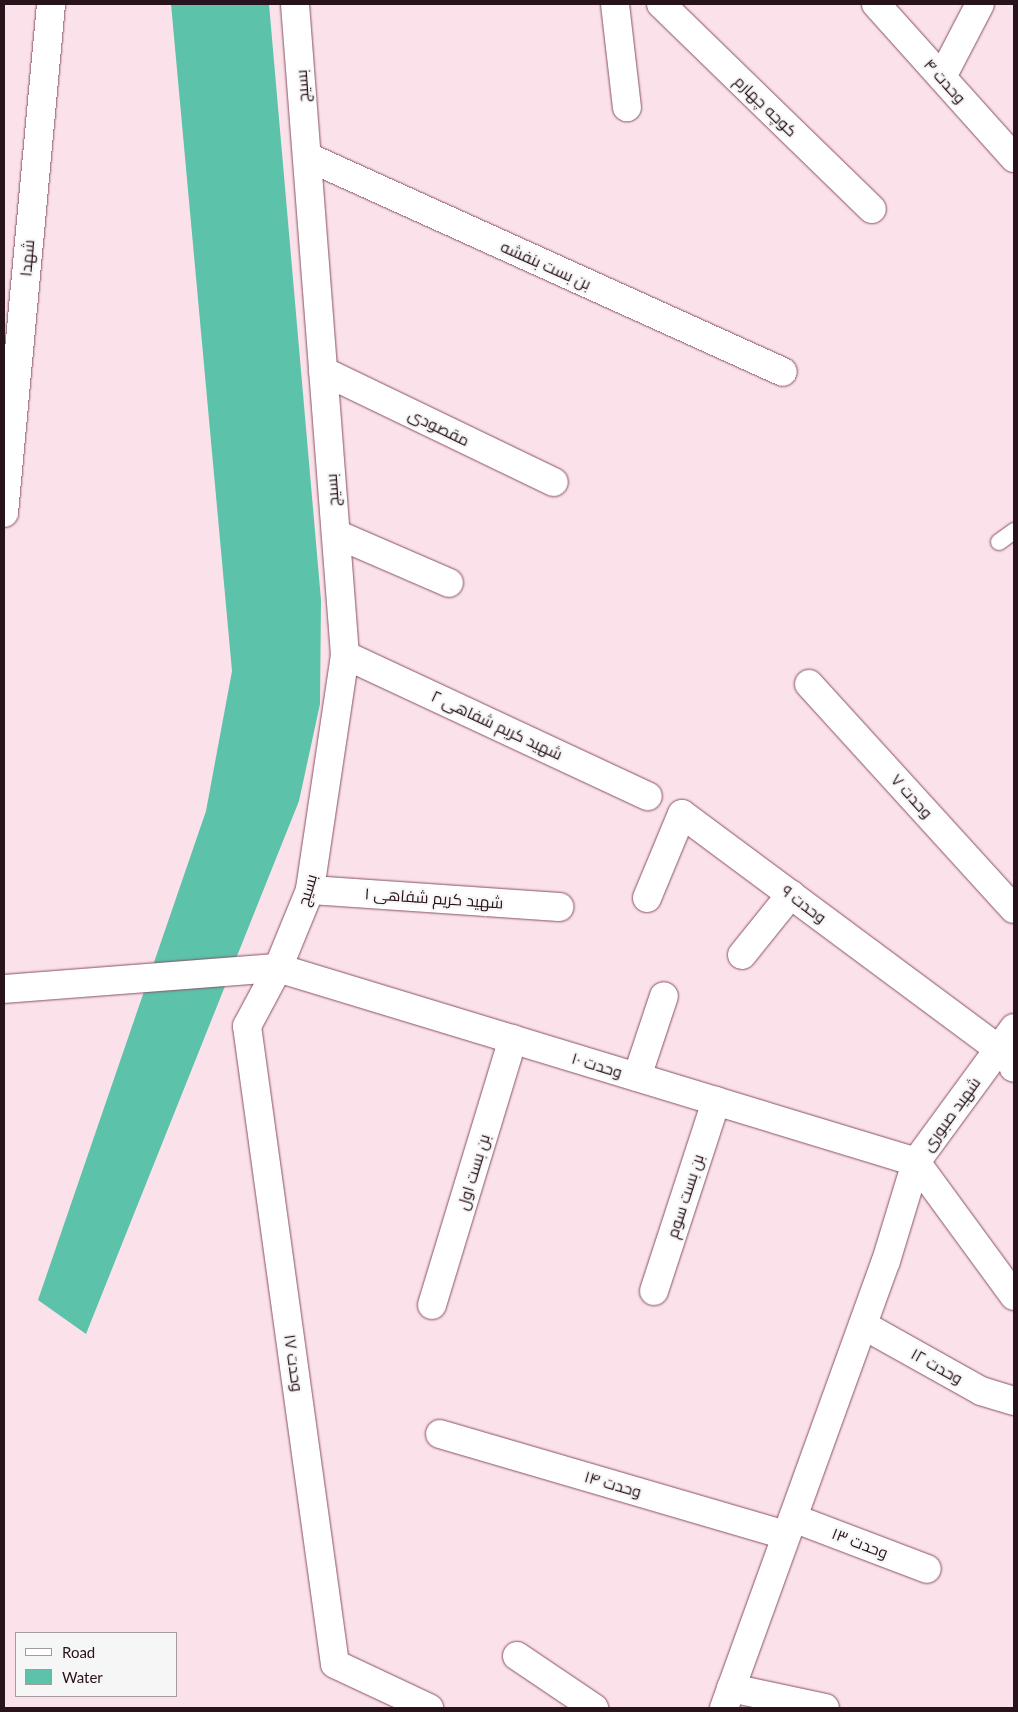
<!DOCTYPE html>
<meta charset="utf-8">
<style>
body{margin:0}
#map{position:relative;width:1018px;height:1712px;overflow:hidden;background:#fbe1e9;font-family:Lato,Cairo,sans-serif}
div>[style]{position:absolute}
[style*='--x']{left:calc(var(--x)*1px);top:calc(var(--y)*1px);width:calc(var(--w)*1px);rotate:calc(var(--a)*1deg)}
.water>*{inset:0;background:#5cc2aa}
.roads{filter:drop-shadow(0 0 1px #875166) drop-shadow(0 0 1px #875166)}
.service>*{height:16px;margin:-8px;padding:0 8px;transform-origin:8px;border-radius:8px;background:#fff}
.minor>*{height:28px;margin:-14px;padding:0 14px;transform-origin:14px;border-radius:14px;background:#fff}
.tertiary>*{height:28px;margin:-14px;padding:0 14px;transform-origin:14px;border-radius:14px;background:#fff}
span{translate:-50% -50%;white-space:nowrap;text-align:center;line-height:1.15;-webkit-text-stroke:4px #f6f6f6;paint-order:stroke}
.street-label{font-size:16px;color:#28121b}
.frame{position:absolute;inset:0;border:5px solid #28121b;pointer-events:none}
.legend{position:absolute;left:15px;top:1632px;width:162px;height:65px;box-sizing:border-box;background:#f6f6f6;border:1px solid #a49b9e;margin:0;padding:6px 9px;list-style:none;font-size:15px;color:#28121b}
.legend li{display:flex;align-items:center;gap:10px;height:25px}
.legend b{width:25px;border:1px solid #a49b9e}
</style>
<div id="map">
<div class="water">
<div style="clip-path:polygon(171px 4px,269px 4px,321px 600px,320px 704px,299px 801px,86px 1334px,38px 1300px,206px 811px,232px 671px)"></div>
</div>
<div class="roads">
<div class="service">
<div style="--x:999;--y:542;--w:19;--a:-36"></div>
</div>
<div class="minor">
<div style="--x:295;--y:4;--w:653;--a:85.61"></div>
<div style="--x:345;--y:655;--w:238;--a:98.5"></div>
<div style="--x:310;--y:890;--w:84;--a:112.3"></div>
<div style="--x:278;--y:968;--w:66;--a:118.1"></div>
<div style="--x:247;--y:1026;--w:644;--a:82.15"></div>
<div style="--x:335;--y:1664;--w:104;--a:25.1"></div>
<div style="--x:615;--y:4;--w:104;--a:83.4"></div>
<div style="--x:661;--y:4;--w:294;--a:44.2"></div>
<div style="--x:876;--y:4;--w:207;--a:48.1"></div>
<div style="--x:942;--y:77;--w:82;--a:-62.5"></div>
<div style="--x:308;--y:157;--w:521;--a:24.35"></div>
<div style="--x:323;--y:371;--w:256;--a:25.7"></div>
<div style="--x:336;--y:534;--w:123;--a:23.4"></div>
<div style="--x:345;--y:655;--w:334;--a:25"></div>
<div style="--x:809;--y:684;--w:304;--a:47.7"></div>
<div style="--x:310;--y:890;--w:250;--a:3.9"></div>
<div style="--x:647;--y:898;--w:91;--a:-67.4"></div>
<div style="--x:682;--y:814;--w:395;--a:36.6"></div>
<div style="--x:742;--y:955;--w:78;--a:-51.2"></div>
<div style="--x:4;--y:989;--w:275;--a:-4.4"></div>
<div style="--x:278;--y:968;--w:667;--a:16.91"></div>
<div style="--x:1005;--y:1041;--w:28;--a:72"></div>
<div style="--x:637;--y:1077;--w:85;--a:-71.6"></div>
<div style="--x:916;--y:1162;--w:166;--a:53.8"></div>
<div style="--x:654;--y:1291;--w:200;--a:-71.9"></div>
<div style="--x:432;--y:1305;--w:278;--a:-73.1"></div>
<div style="--x:863;--y:1325;--w:135;--a:29.2"></div>
<div style="--x:981;--y:1391;--w:34;--a:17"></div>
<div style="--x:440;--y:1434;--w:360;--a:16.3"></div>
<div style="--x:793;--y:1518;--w:143;--a:20.8"></div>
<div style="--x:517;--y:1656;--w:93;--a:34"></div>
<div style="--x:731;--y:1688;--w:96;--a:12"></div>
<div style="--x:724;--y:1708;--w:475;--a:-70.1"></div>
<div style="--x:886;--y:1261;--w:103;--a:-73.1"></div>
<div style="--x:916;--y:1162;--w:166;--a:-53.8"></div>
</div>
<div class="tertiary">
<div style="--x:4;--y:513;--w:511;--a:-84.72"></div>
</div>
</div>
<div class="street-label">
<span style="left:945px;top:81px;rotate:48deg">وحدت ۴</span>
<span style="left:302px;top:86px;rotate:-94deg">بسیج</span>
<span style="left:766px;top:106px;rotate:44deg">کوچه چهارم</span>
<span style="left:27px;top:258px;rotate:-85deg">شهدا</span>
<span style="left:546px;top:265px;rotate:24deg">بن بست بنفشه</span>
<span style="left:439px;top:427px;rotate:26deg">مقصودی</span>
<span style="left:332px;top:490px;rotate:-94deg">بسیج</span>
<span style="left:497px;top:725px;rotate:25deg">شهید کریم شفاهی ۲</span>
<span style="left:912px;top:796px;rotate:48deg">وحدت ۷</span>
<span style="left:307px;top:890px;rotate:-74deg">بسیج</span>
<span style="left:434px;top:898px;rotate:4deg">شهید کریم شفاهی ۱</span>
<span style="left:804px;top:904px;rotate:37deg">وحدت ۹</span>
<span style="left:597px;top:1065px;rotate:17deg">وحدت ۱۰</span>
<span style="left:951px;top:1114px;rotate:-54deg">شهید صبوری</span>
<span style="left:473px;top:1172px;rotate:-73deg">بن بست اول</span>
<span style="left:685px;top:1196px;rotate:-72deg">بن بست سوم</span>
<span style="left:294px;top:1363px;rotate:82deg">وحدت ۱۷</span>
<span style="left:937px;top:1366px;rotate:29deg">وحدت ۱۲</span>
<span style="left:613px;top:1484px;rotate:16deg">وحدت ۱۴</span>
<span style="left:860px;top:1543px;rotate:21deg">وحدت ۱۳</span>
</div>
<div class="frame"></div>
<ul class="legend">
<li><b style="height:6px;background:#fff"></b>Road</li>
<li><b style="height:14px;background:#5cc2aa"></b>Water</li>
</ul>
</div>
